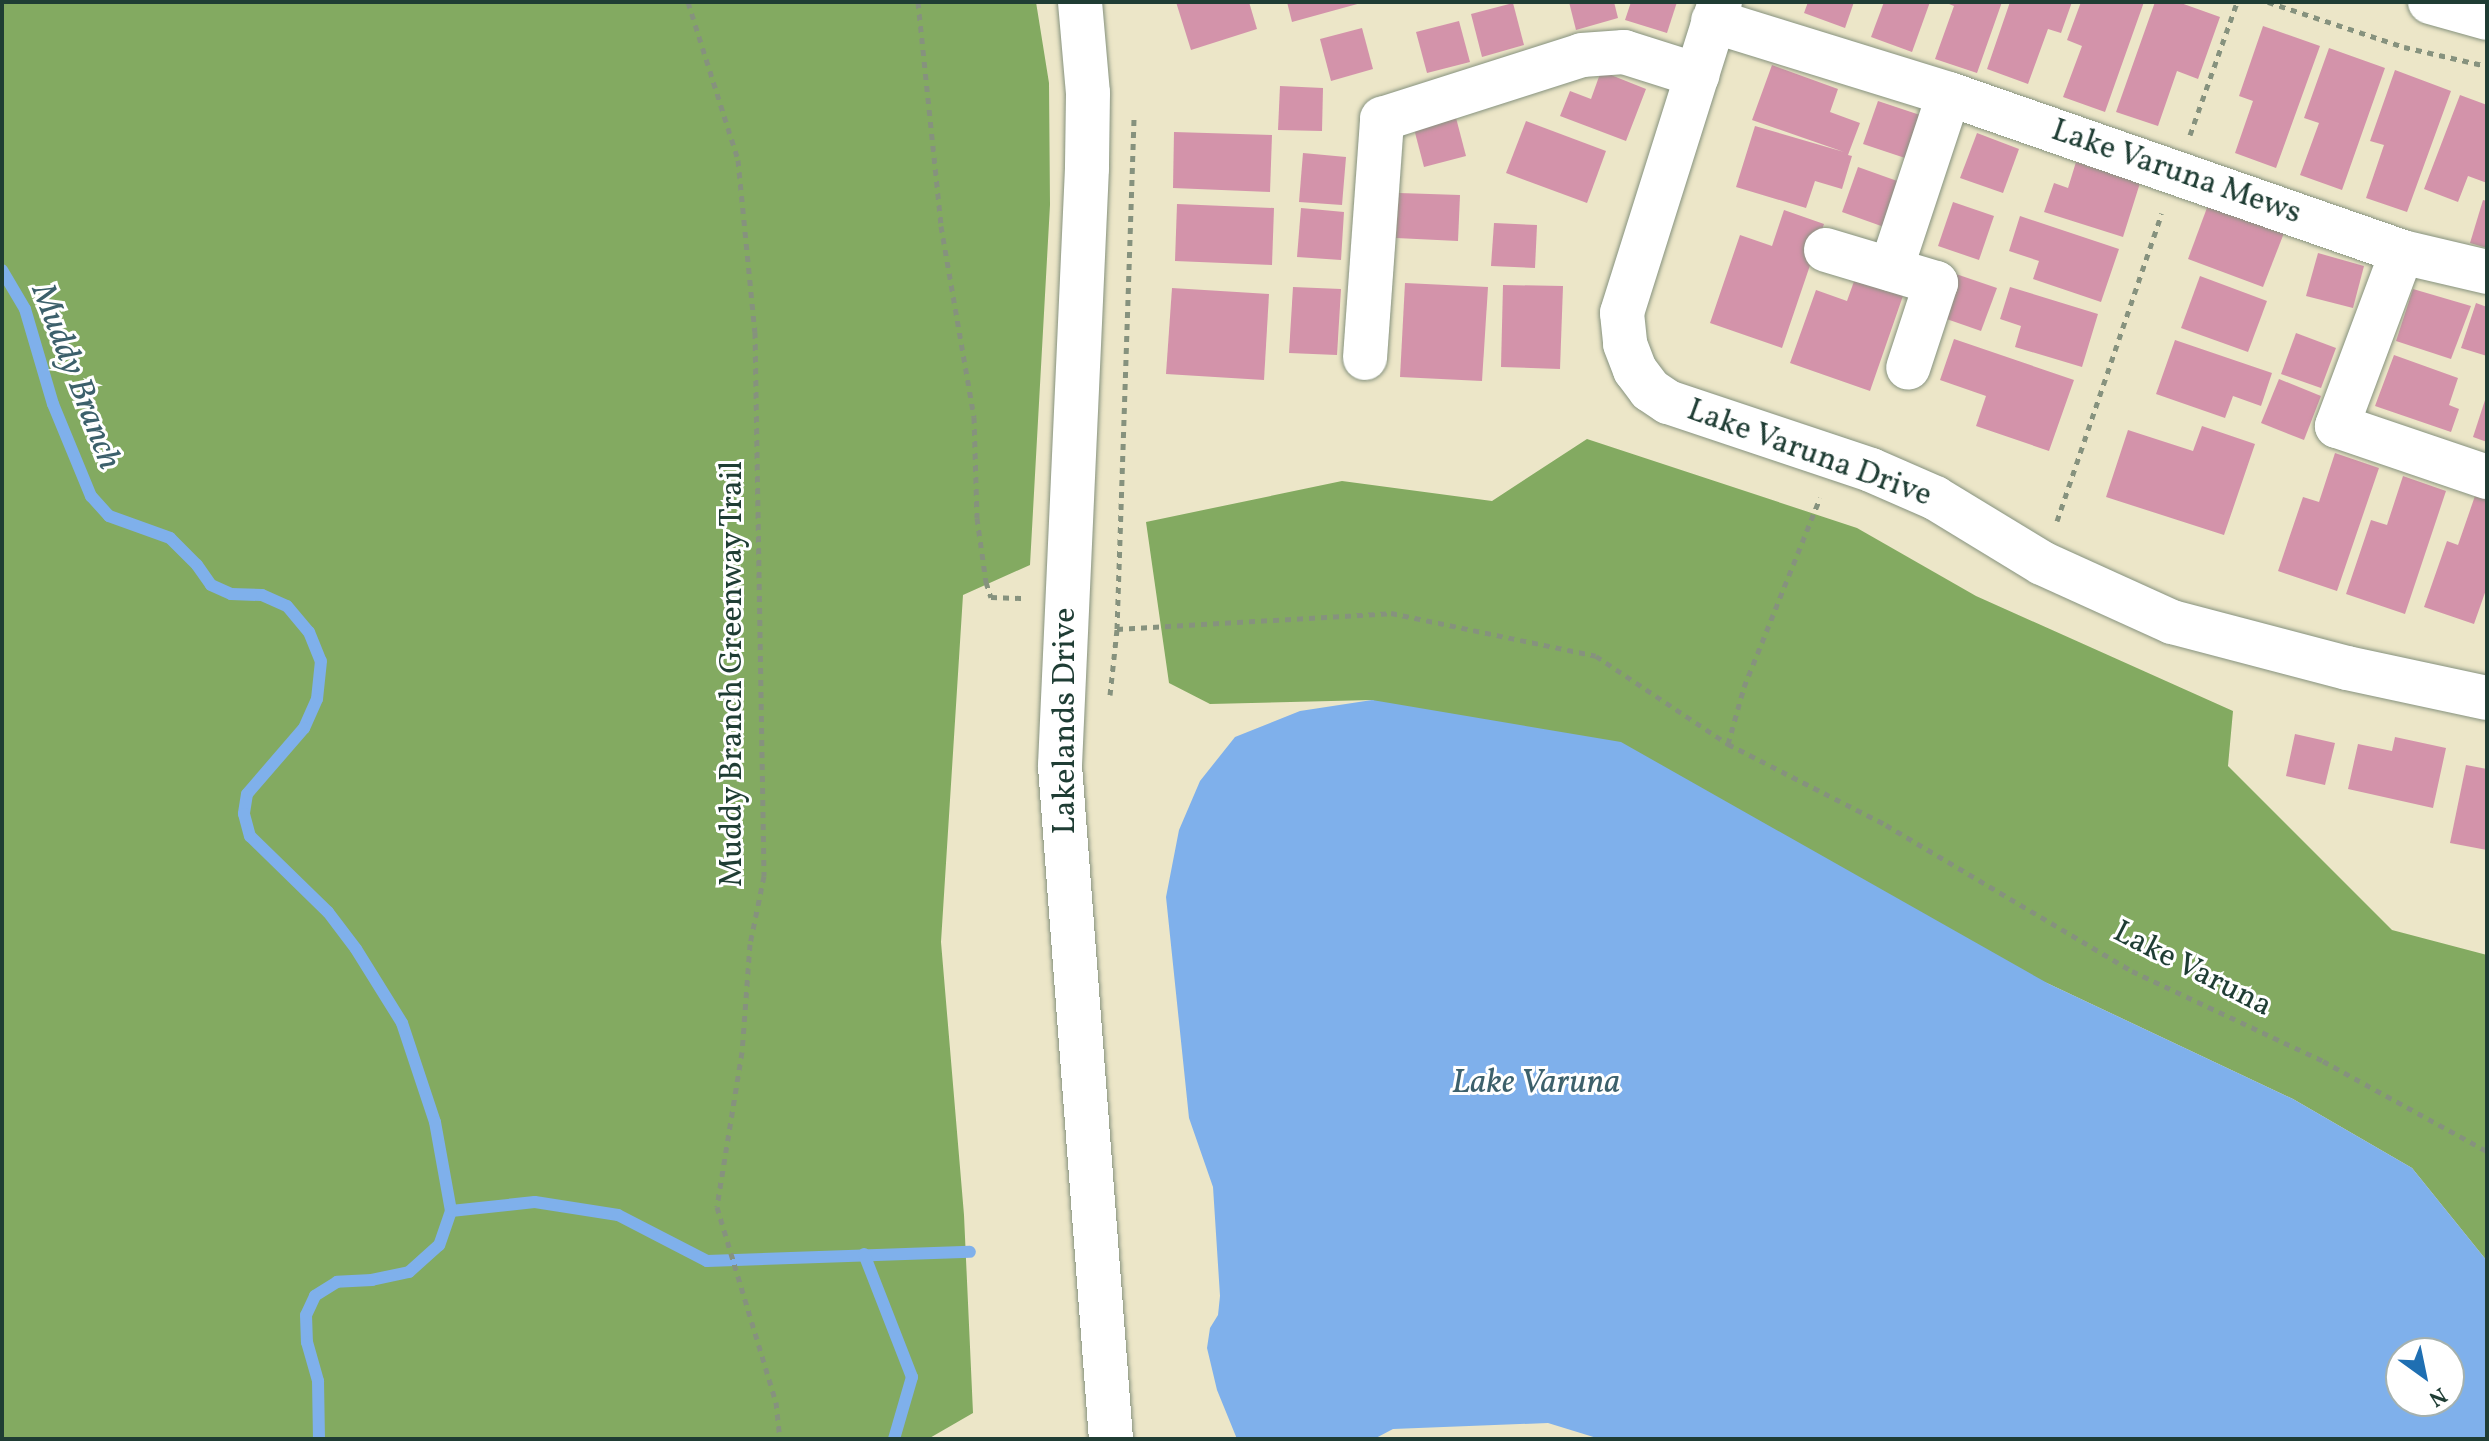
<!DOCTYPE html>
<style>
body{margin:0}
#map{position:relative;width:2489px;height:1441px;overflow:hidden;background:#ece6c8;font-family:Vollkorn,serif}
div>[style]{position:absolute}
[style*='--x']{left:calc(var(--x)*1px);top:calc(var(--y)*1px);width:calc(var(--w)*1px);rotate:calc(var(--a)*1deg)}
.forest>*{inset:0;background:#83aa61}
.water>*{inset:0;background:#7fb0eb}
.stream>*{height:12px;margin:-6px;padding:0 6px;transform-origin:6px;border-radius:6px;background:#7fb0eb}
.building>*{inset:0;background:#d393aa}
.path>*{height:5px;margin-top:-2.5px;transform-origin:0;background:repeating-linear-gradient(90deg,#86927e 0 6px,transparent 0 12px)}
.roads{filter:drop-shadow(0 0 2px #86927e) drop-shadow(0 0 2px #86927e)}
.minor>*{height:44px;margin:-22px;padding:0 22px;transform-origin:22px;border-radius:22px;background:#fff}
span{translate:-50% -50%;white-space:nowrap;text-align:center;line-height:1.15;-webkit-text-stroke:6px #fff;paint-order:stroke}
.street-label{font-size:32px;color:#1f3d34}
.water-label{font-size:34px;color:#3c606b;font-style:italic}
.frame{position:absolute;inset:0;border:4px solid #1f3d34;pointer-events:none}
.north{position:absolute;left:2385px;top:1337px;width:80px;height:80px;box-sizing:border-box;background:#fff;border:2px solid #a5b1ae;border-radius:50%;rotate:147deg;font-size:22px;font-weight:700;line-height:32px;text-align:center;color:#1f3d34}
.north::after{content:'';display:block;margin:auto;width:28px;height:36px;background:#1f6fb2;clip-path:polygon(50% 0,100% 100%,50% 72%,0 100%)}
</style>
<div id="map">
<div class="forest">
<div style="clip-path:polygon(2px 2px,1036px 2px,1049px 83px,1050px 205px,1030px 565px,963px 595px,941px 942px,964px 1215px,973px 1413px,928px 1439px,2px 1439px)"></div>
<div style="clip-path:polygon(1587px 439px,1857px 528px,1976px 596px,2233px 711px,2228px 766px,2392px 930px,2487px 955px,2487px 1261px,2412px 1168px,2293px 1099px,2049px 984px,1372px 700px,1210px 704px,1169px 683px,1146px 522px,1342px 481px,1492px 501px)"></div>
</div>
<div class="water">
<div style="clip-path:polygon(evenodd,1372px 700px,1621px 742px,2049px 984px,2293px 1099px,2412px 1168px,2487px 1261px,2487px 1439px,1600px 1439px,1548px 1423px,1393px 1429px,1374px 1439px,1237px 1439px,1217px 1390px,1207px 1348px,1210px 1328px,1218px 1315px,1220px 1296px,1213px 1187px,1189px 1118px,1166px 897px,1179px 830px,1200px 781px,1235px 737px,1300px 711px,1372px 700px,2401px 1353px,2449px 1353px,2449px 1401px,2401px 1401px,2401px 1353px)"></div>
</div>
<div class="stream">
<div style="--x:2;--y:270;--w:45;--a:59.5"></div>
<div style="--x:25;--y:309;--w:99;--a:73.6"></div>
<div style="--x:53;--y:404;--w:100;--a:67.6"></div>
<div style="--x:91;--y:496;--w:27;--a:48"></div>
<div style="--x:109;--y:516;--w:65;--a:19.8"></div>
<div style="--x:170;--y:538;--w:38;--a:45"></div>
<div style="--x:197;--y:565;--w:24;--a:55"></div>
<div style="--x:211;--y:585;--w:22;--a:24"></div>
<div style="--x:231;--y:594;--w:31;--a:2"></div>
<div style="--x:262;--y:595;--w:27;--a:24"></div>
<div style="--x:287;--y:606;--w:34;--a:50"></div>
<div style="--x:309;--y:632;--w:31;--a:68"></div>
<div style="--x:321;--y:661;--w:38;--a:96"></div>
<div style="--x:317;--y:699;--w:32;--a:114"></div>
<div style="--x:304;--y:728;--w:87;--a:130.8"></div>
<div style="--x:247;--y:794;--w:20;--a:99"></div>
<div style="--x:244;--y:814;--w:23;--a:75"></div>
<div style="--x:250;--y:836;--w:109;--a:44.3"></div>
<div style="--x:328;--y:912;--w:46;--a:52.9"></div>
<div style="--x:356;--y:949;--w:87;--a:58.1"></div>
<div style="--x:402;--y:1023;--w:104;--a:71.6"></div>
<div style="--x:435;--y:1122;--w:90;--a:79.8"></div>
<div style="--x:451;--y:1211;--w:36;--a:109"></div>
<div style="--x:439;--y:1245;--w:40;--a:138"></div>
<div style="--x:409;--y:1272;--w:38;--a:168"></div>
<div style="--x:372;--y:1280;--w:35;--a:177"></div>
<div style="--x:337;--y:1282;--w:26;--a:148"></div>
<div style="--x:315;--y:1296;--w:21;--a:115"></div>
<div style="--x:306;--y:1315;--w:27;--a:88"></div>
<div style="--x:307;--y:1342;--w:41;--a:74.2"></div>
<div style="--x:318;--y:1381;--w:58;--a:89"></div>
<div style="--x:451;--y:1211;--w:84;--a:-6.1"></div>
<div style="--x:535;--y:1202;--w:84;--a:8.9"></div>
<div style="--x:618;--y:1215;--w:100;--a:27.3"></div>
<div style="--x:707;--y:1261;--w:263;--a:-2"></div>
<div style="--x:864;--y:1254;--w:132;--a:68.7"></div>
<div style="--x:912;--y:1377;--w:65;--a:106.2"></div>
</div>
<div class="building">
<div style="clip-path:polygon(1176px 2px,1249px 2px,1257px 29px,1191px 50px)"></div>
<div style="clip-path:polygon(1287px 2px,1361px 2px,1361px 3px,1292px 22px)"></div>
<div style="clip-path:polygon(1569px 2px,1614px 2px,1618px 18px,1576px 30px)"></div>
<div style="clip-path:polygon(1631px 2px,1677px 2px,1667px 33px,1625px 20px)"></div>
<div style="clip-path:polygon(1808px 2px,1854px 2px,1845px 28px,1804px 13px)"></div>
<div style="clip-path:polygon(1884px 2px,1930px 2px,1912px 52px,1871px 37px)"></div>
<div style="clip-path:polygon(1944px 2px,2002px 2px,1977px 73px,1935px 59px,1954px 6px)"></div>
<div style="clip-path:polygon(2010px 2px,2072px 2px,2061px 33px,2048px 29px,2028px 84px,1987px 69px)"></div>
<div style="clip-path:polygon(2081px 2px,2144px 2px,2105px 112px,2063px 97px,2082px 46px,2067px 40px)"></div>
<div style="clip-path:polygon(2155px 2px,2178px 2px,2220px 17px,2198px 79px,2177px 71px,2158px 126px,2116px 112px)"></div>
<div style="clip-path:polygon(1513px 3px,1524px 45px,1482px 57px,1471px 14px)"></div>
<div style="clip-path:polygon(1459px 21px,1470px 62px,1427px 73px,1416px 32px)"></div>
<div style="clip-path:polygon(2263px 26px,2320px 46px,2276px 168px,2235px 153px,2253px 101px,2239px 96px)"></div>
<div style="clip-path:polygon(1362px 28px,1373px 69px,1331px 81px,1320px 39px)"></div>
<div style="clip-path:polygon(2329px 48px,2385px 68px,2342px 190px,2300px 175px,2319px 123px,2304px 118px)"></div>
<div style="clip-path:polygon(1772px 65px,1838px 89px,1830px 112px,1860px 123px,1848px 155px,1852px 156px,1842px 189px,1815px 181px,1806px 208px,1736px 187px,1755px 126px,1844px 152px,1752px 120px)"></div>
<div style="clip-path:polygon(2395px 70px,2451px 91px,2407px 212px,2366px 198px,2384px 145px,2370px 141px)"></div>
<div style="clip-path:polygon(1601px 71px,1646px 89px,1626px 141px,1560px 116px,1570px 91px,1591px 99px)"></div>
<div style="clip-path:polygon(1280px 86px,1323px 88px,1322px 131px,1278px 130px)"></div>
<div style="clip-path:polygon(2460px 95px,2487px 105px,2487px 183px,2468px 176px,2458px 202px,2424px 189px)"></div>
<div style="clip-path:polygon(1878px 101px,1923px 116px,1908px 159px,1863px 144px)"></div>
<div style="clip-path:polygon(1455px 114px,1466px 156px,1424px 167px,1413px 125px)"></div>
<div style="clip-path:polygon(1526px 121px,1606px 151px,1587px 203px,1506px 173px)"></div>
<div style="clip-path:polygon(1174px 132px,1272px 135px,1270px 192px,1173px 188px)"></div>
<div style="clip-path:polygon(1977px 133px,2019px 149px,2003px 193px,1960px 178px)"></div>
<div style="clip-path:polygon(1303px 153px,1346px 157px,1342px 205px,1299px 202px)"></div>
<div style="clip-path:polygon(2076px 162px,2140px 183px,2123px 237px,2044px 212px,2054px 183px,2068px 188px)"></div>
<div style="clip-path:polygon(1858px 167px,1900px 182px,1884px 227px,1842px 212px)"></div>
<div style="clip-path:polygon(1399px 193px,1460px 195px,1458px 241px,1396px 238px)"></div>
<div style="clip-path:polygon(2483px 200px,2487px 201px,2487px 248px,2470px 243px)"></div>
<div style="clip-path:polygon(1953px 202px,1994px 216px,1979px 260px,1938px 246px)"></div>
<div style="clip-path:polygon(1177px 204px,1274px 208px,1272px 265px,1175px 261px)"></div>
<div style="clip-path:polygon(2208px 205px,2284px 233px,2263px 287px,2188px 259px)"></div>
<div style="clip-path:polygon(1301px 208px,1344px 212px,1341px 260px,1297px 257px)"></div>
<div style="clip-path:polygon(1784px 210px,1824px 224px,1782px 348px,1710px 323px,1740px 235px,1772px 246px)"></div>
<div style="clip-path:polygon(2020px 216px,2119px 249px,2101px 302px,2033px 279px,2039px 261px,2009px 251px)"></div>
<div style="clip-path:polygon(1494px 223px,1537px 225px,1535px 268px,1491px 266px)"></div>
<div style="clip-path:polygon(2318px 253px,2364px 266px,2353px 308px,2306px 296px)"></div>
<div style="clip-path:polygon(1857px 273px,1905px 290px,1870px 391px,1790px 363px,1816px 290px,1847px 301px)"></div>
<div style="clip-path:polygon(1953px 273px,1997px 288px,1981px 331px,1938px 316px)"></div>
<div style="clip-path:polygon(2200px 276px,2267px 301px,2248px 352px,2181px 328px)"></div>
<div style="clip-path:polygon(1405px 283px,1488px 287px,1482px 381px,1400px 377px)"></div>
<div style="clip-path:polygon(1503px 285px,1563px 286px,1560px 369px,1501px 367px)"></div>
<div style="clip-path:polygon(1293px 287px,1341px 289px,1337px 355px,1289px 353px)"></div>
<div style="clip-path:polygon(2010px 287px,2098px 314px,2082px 367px,2015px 347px,2021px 326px,2000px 319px)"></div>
<div style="clip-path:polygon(1172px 288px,1269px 294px,1264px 380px,1166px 374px)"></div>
<div style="clip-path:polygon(2413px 289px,2471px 306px,2451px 359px,2396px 341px)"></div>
<div style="clip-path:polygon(2476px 303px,2487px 307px,2487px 356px,2461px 348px)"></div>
<div style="clip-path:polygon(2296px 333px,2336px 348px,2321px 388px,2281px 374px)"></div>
<div style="clip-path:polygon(1954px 339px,2074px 380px,2049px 451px,1976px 426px,1986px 396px,1940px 380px)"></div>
<div style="clip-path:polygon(2175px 340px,2272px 373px,2261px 406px,2233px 396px,2225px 418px,2156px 394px)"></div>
<div style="clip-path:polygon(2394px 355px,2458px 378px,2449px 405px,2459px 409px,2451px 432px,2375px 406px)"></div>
<div style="clip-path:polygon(2279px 379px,2321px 396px,2304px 440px,2261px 423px)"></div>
<div style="clip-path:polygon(2486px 397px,2487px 397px,2487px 442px,2473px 437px)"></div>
<div style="clip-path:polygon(2202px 426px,2255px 444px,2224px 535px,2106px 497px,2128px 430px,2193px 451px)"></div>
<div style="clip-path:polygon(2335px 453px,2379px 468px,2337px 591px,2278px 571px,2303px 497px,2319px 502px)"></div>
<div style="clip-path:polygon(2403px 476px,2446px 491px,2405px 614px,2346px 594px,2371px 520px,2387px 525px)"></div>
<div style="clip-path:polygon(2476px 493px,2487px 497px,2487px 587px,2474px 624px,2424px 607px,2447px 541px,2458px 545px)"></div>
<div style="clip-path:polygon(2295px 734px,2335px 743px,2325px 785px,2286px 776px)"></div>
<div style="clip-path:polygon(2395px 737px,2446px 748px,2433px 808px,2348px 789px,2358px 744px,2392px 751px)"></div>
<div style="clip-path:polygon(2466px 765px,2487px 769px,2487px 850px,2450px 843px)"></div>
</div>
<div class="path">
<div style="--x:688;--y:2;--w:166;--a:72.4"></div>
<div style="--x:738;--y:160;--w:173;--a:84.4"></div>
<div style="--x:755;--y:332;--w:544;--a:89.05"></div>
<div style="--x:764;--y:876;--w:69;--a:101.6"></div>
<div style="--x:750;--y:944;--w:108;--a:94.2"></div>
<div style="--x:742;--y:1052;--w:157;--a:99.2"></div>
<div style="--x:717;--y:1207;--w:204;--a:73.2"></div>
<div style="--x:776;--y:1402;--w:37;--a:84"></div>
<div style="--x:918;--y:2;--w:225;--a:84.1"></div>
<div style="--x:941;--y:226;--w:194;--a:80.2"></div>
<div style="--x:974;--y:417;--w:101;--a:88.3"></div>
<div style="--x:977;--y:518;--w:65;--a:82"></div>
<div style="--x:986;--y:582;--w:16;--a:72"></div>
<div style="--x:991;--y:597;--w:33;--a:2"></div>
<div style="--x:2268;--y:2;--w:143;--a:18.3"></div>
<div style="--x:2404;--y:47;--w:85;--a:12.9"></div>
<div style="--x:2190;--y:135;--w:141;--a:-70.5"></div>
<div style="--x:2057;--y:521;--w:325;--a:-71.2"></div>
<div style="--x:1117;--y:629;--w:274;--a:-3.3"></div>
<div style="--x:1391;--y:613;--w:209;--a:11.8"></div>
<div style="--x:1596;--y:656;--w:159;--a:33.7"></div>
<div style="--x:1728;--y:744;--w:178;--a:27.1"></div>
<div style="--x:1886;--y:825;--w:286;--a:30.7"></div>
<div style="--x:2132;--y:971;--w:211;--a:25.2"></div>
<div style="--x:2323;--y:1061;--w:187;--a:28.8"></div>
<div style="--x:1110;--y:695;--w:66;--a:-83.9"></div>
<div style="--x:1117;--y:629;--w:511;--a:-88.09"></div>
<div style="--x:1728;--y:744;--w:59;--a:-74.3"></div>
<div style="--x:1744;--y:687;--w:204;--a:-68.1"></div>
</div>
<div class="roads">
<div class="minor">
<div style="--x:1080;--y:2;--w:91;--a:85"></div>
<div style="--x:1088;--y:93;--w:75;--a:90.8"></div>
<div style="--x:1087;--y:168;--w:599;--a:92.59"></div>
<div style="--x:1060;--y:766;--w:675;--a:85.67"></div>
<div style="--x:1720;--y:2;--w:326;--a:107.5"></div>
<div style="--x:1622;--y:313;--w:31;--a:84"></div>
<div style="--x:1625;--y:344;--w:28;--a:69"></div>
<div style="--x:1635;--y:370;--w:25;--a:53"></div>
<div style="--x:1650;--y:390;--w:22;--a:34"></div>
<div style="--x:1668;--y:402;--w:214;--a:18.5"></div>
<div style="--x:1871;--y:470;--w:70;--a:23.6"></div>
<div style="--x:1935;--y:498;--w:125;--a:31.3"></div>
<div style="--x:2042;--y:563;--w:143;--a:24.4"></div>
<div style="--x:2172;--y:622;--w:181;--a:14.7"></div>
<div style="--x:2347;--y:668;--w:143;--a:12.1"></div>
<div style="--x:2430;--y:2;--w:59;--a:15.7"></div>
<div style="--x:1713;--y:21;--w:247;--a:17.2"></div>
<div style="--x:1949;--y:94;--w:480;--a:19.2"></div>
<div style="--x:2402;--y:252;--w:87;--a:13.2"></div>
<div style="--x:1826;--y:250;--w:115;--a:16.7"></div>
<div style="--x:1936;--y:283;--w:89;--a:108.2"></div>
<div style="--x:2402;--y:252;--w:186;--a:110.5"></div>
<div style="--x:2337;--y:426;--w:158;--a:18.8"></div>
<div style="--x:1891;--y:269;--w:184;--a:-71.7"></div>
<div style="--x:1365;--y:358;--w:240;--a:-85.9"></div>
<div style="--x:1382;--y:119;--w:210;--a:-17.7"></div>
<div style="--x:1582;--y:55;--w:42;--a:-4.1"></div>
<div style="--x:1624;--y:52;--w:77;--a:17.5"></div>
</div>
</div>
<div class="street-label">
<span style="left:2176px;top:173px;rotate:19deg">Lake Varuna Mews</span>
<span style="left:1809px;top:454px;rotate:20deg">Lake Varuna Drive</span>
<span style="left:733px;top:674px;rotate:-90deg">Muddy Branch Greenway Trail</span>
<span style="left:1066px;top:721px;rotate:-90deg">Lakelands Drive</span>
<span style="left:2192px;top:970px;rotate:27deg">Lake Varuna</span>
</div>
<div class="water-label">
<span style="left:75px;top:377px;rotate:69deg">Muddy Branch</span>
<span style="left:1536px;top:1084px">Lake Varuna</span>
</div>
<div class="frame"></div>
<div class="north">N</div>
</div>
